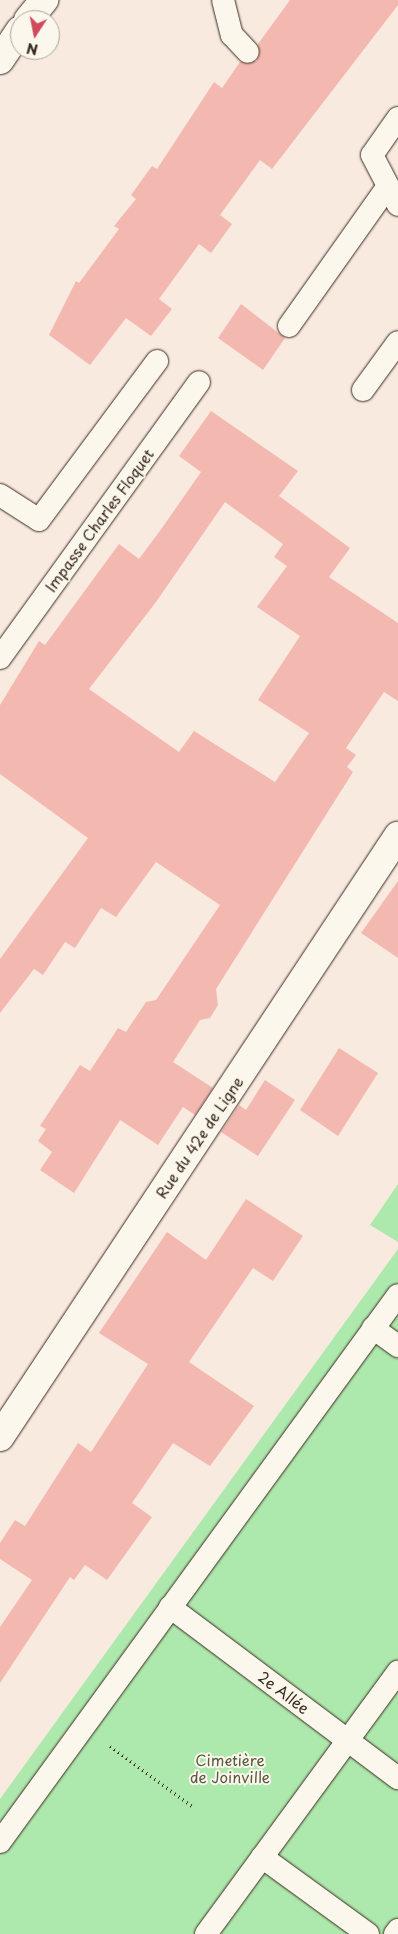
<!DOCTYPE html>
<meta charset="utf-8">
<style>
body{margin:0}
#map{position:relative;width:398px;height:1934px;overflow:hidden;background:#f9eae0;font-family:"Playpen Sans",sans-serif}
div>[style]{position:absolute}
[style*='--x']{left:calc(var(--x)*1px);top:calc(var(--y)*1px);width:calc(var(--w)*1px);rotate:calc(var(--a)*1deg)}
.green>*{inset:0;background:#ade8ad}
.building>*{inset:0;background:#f3b8b0}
.path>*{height:3px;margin-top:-1.5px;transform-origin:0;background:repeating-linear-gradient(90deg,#3b2a1e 0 1px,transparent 0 5px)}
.roads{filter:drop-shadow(0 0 1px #3b2a1e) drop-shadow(0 0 1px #3b2a1e)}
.lane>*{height:22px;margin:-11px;padding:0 11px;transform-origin:11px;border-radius:11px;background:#fbf7ec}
.street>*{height:28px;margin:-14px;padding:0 14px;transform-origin:14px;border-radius:14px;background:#fbf7ec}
.secondary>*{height:28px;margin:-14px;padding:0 14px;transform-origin:14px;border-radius:14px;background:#fbf7ec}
span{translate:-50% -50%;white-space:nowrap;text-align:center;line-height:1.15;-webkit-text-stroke:4px #fbf7ec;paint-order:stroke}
.street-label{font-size:15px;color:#3b2a1e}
.park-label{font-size:15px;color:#585a42}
.north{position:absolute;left:10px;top:10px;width:50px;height:50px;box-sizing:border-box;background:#fbf7ec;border:1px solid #aea59a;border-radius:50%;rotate:191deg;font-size:14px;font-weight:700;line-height:20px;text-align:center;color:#3b2a1e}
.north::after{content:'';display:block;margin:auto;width:18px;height:22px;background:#d1495b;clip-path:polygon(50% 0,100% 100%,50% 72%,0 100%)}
</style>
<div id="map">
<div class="green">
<div style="clip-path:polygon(398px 1184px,398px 1242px,370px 1225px)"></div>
<div style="clip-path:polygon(398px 1249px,398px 1934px,0 1934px,0 1799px)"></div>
</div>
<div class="building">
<div style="clip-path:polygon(290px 0,398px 0,398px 5px,272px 169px,260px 160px,220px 215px,232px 224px,211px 253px,199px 244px,159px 299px,172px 309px,151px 336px,126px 318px,90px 365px,49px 335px,76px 281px,79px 283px,119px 229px,114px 226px,136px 199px,131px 195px,152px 166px,157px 169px,214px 82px,222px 88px,240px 62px,257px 61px,258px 44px)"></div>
<div style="clip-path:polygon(241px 304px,285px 338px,263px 370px,218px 338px)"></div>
<div style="clip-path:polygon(evenodd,211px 411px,298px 471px,279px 496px,350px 548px,329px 577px,398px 623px,398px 701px,384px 692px,346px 748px,356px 755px,347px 767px,353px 772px,216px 989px,218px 1005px,210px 1018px,200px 1020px,173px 1062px,213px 1088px,195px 1115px,183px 1107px,158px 1145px,120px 1120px,74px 1193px,40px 1170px,52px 1152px,38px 1141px,46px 1129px,40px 1126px,80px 1065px,90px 1071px,118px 1028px,126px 1032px,146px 1002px,156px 1000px,220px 905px,156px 862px,116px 917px,101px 908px,75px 948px,65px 942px,43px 975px,34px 969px,0 1013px,0 959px,88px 838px,0 774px,0 705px,39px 641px,45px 645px,119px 544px,139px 559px,162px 528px,201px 472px,179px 456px,211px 411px,225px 502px,283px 544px,274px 557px,287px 566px,257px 607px,300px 636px,258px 700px,309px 733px,275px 782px,194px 731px,179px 752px,89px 689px,156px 602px,225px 502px)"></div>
<div style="clip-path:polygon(398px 881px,398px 958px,361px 933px)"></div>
<div style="clip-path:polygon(339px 1048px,378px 1073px,338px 1136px,300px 1110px)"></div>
<div style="clip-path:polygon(265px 1080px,295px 1100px,258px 1156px,221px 1132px,239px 1105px,246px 1110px)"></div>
<div style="clip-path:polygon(246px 1199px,303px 1236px,273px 1281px,253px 1268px,189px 1362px,254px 1406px,210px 1466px,173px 1443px,132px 1503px,152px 1517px,107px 1580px,85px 1565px,74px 1580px,70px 1577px,0 1683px,0 1627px,32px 1580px,0 1559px,0 1543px,15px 1520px,25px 1526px,78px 1443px,91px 1452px,148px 1364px,99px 1333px,167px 1232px,206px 1260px)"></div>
</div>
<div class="path">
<div style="--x:110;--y:1746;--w:102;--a:36.2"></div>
</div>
<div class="roads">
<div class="lane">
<div style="--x:223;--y:0;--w:36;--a:76"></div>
<div style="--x:232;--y:35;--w:23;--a:47"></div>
<div style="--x:398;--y:118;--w:45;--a:125.1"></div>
<div style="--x:372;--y:155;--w:56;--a:62.5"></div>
<div style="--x:289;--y:326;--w:171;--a:-54.7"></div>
<div style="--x:363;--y:390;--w:59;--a:-53.9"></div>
<div style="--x:0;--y:495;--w:46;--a:32.7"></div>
<div style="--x:39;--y:520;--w:198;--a:-53.4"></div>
<div style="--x:0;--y:658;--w:340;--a:-54.2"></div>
<div style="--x:373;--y:1328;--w:31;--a:36"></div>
<div style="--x:170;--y:1607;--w:285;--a:36.9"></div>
<div style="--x:0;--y:1842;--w:676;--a:-53.96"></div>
<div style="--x:262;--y:1857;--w:131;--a:36"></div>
<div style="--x:206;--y:1934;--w:325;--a:-53.8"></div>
<div style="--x:395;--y:1934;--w:5;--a:-53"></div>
</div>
<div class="street">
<div style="--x:0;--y:1437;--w:721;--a:-56.49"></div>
</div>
<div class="secondary">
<div style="--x:28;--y:20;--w:26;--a:-51"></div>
<div style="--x:0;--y:60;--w:36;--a:-56"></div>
</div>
</div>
<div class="street-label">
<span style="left:99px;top:520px;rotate:-54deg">Impasse Charles Floquet</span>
<span style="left:199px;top:1137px;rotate:-56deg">Rue du 42e de Ligne</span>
<span style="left:284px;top:1692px;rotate:37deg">2e Allée</span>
</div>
<div class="park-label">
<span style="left:230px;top:1768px">Cimetière<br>de Joinville</span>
</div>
<div class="north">N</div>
</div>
